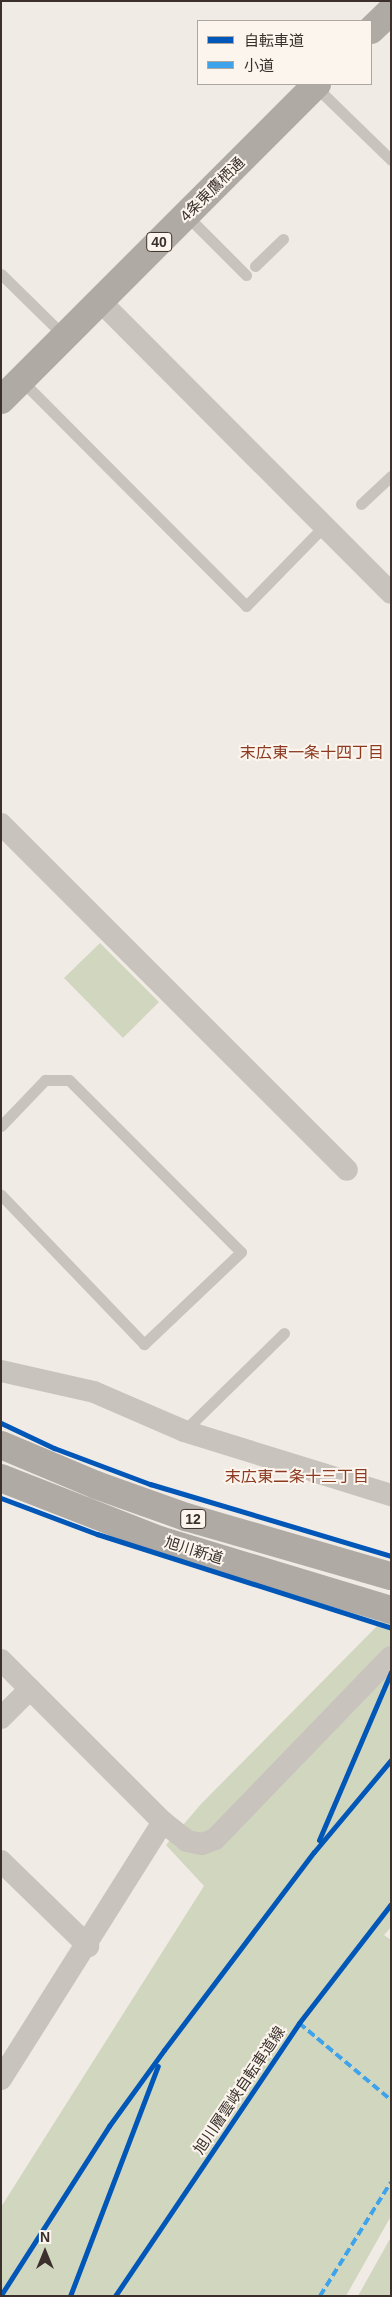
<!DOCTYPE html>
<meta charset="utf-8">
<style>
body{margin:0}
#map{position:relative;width:392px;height:2297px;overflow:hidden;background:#f0ebe5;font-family:Arial,"Noto Sans JP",sans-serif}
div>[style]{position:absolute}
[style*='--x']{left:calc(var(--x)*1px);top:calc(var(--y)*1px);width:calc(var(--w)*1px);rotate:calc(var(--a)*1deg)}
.green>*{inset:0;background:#d1d6bf}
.lane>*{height:11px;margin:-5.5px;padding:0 5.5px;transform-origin:5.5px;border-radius:5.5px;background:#c9c3be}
.street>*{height:22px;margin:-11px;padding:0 11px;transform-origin:11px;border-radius:11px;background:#c9c3be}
.highway>*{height:28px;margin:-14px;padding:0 14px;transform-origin:14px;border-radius:14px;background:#afaaa4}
.quiet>*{height:4px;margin-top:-2px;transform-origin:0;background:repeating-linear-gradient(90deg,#3fa3eb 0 8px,transparent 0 12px)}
.cycleway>*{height:5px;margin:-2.5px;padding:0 2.5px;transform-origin:2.5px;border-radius:2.5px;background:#0057b8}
span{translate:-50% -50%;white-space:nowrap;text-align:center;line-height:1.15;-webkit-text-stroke:4px #fbf5ee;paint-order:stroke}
.shield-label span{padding:1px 4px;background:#fbf5ee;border:1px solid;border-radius:4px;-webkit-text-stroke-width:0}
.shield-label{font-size:14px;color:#3b302b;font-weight:700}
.street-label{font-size:15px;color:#3b302b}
.neighbourhood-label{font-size:16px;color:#8c3b22}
.frame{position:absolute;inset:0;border:2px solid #3b302b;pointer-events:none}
.legend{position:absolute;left:197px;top:20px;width:175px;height:65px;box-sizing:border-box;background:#fbf5ee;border:1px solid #aea6a0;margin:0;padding:6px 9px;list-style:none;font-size:15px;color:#3b302b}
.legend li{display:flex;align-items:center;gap:10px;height:25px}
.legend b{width:25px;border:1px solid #aea6a0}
.north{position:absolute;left:20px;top:2227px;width:50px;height:50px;-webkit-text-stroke:4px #fbf5ee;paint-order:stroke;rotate:0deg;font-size:14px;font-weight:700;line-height:20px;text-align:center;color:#3b302b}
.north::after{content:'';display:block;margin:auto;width:18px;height:22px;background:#3b302b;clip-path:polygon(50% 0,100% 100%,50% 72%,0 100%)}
</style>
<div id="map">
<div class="green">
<div style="clip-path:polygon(100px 943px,159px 1002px,123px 1038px,64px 978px)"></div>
<div style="clip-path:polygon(385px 1618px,391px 1620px,391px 1927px,384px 1935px,391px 1940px,391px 2216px,346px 2296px,1px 2296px,1px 2207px,204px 1886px,166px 1845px,201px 1804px)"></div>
<div style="clip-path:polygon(391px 2237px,391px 2296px,358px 2296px)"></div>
</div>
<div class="lane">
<div style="--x:315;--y:86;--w:106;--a:44.2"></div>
<div style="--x:186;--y:215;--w:85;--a:45"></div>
<div style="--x:255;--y:266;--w:39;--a:-44"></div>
<div style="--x:1;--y:274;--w:88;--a:44.5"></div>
<div style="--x:21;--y:380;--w:319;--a:45.1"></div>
<div style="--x:246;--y:606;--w:112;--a:-45.7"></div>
<div style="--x:361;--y:504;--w:41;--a:-43"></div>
<div style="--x:1;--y:1126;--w:64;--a:-46.3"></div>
<div style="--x:45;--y:1080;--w:24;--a:0"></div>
<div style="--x:69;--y:1080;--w:243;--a:45"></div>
<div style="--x:241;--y:1252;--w:134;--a:136.5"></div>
<div style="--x:144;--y:1344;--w:207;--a:-133.8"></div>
<div style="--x:184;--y:1431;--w:140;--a:-44.4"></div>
</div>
<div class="street">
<div style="--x:100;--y:301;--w:412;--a:45.1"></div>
<div style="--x:1;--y:824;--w:489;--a:45"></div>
<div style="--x:1;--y:1371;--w:95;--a:12.7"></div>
<div style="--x:94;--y:1392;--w:98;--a:23.4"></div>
<div style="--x:184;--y:1431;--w:217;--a:17.2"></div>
<div style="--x:1;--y:1660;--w:229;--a:45"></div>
<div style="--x:163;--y:1822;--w:31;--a:38"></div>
<div style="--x:187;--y:1841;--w:15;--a:11"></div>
<div style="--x:202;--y:1844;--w:14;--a:-21"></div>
<div style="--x:215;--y:1839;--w:253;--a:-46"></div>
<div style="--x:1;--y:1718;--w:41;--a:-45"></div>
<div style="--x:1;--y:1861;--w:122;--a:44.3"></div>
<div style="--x:1;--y:2079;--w:304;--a:-57.8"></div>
</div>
<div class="highway">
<div style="--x:371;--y:30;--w:28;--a:-44"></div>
<div style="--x:1;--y:400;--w:447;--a:-45"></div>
<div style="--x:1;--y:1445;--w:103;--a:22.8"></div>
<div style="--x:96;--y:1485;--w:96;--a:19.6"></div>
<div style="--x:186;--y:1517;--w:213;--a:16.1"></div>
<div style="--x:1;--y:1478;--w:170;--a:21.4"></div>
<div style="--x:159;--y:1540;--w:242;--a:16.8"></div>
</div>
<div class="quiet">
<div style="--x:299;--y:2023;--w:120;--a:39.9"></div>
<div style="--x:320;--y:2296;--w:134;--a:-58.1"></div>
</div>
<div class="cycleway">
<div style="--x:1;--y:1423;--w:59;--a:25.3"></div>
<div style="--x:54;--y:1448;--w:103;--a:20.6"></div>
<div style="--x:150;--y:1484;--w:252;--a:16.6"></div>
<div style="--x:1;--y:1498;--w:103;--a:20.6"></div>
<div style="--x:97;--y:1534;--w:309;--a:17.7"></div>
<div style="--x:319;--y:1840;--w:183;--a:-66.8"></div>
<div style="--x:1;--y:2295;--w:201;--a:-57.4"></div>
<div style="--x:109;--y:2126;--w:94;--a:-54.1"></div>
<div style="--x:164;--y:2050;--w:248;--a:-52.9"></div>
<div style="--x:314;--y:1852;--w:120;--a:-50.1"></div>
<div style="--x:70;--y:2296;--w:246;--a:-69.1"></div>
<div style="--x:115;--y:2296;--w:329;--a:-56"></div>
<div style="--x:299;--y:2023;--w:150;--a:-52.3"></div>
</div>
<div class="shield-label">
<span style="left:159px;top:242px">40</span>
<span style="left:193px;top:1519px">12</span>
</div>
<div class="street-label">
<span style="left:212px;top:189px;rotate:-45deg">4条東鷹栖通</span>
<span style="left:194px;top:1550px;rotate:17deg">旭川新道</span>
<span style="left:239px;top:2090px;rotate:-56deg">旭川層雲峡自転車道線</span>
</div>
<div class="neighbourhood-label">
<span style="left:312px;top:753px">末広東一条十四丁目</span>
<span style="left:297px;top:1477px">末広東二条十三丁目</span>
</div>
<div class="frame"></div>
<ul class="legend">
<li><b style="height:6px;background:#0057b8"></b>自転車道</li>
<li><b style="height:6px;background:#3fa3eb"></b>小道</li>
</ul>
<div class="north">N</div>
</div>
